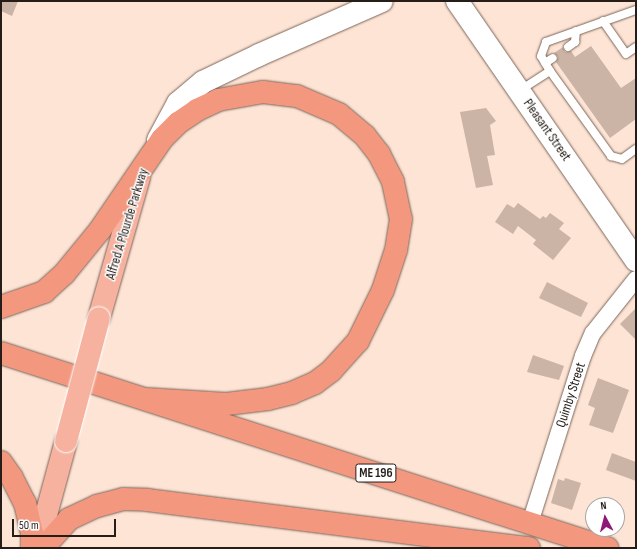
<!DOCTYPE html>
<style>
body{margin:0}
#map{position:relative;width:637px;height:549px;overflow:hidden;background:#fde4d5;font-family:"Sofia Sans Condensed",sans-serif}
div>[style]{position:absolute}
[style*='--x']{left:calc(var(--x)*1px);top:calc(var(--y)*1px);width:calc(var(--w)*1px);rotate:calc(var(--a)*1deg)}
.building>*{inset:0;background:#cbb3a5}
.roads{filter:drop-shadow(0 0 1px #7b6559) drop-shadow(0 0 1px #7b6559)}
.service>*{height:8px;margin:-4px;padding:0 4px;transform-origin:4px;border-radius:4px;background:#fff}
.minor>*{height:16px;margin:-8px;padding:0 8px;transform-origin:8px;border-radius:8px;background:#fff}
.secondary>*{height:22px;margin:-11px;padding:0 11px;transform-origin:11px;border-radius:11px;background:#fff}
.primary>*{height:22px;margin:-11px;padding:0 11px;transform-origin:11px;border-radius:11px;background:#f6b29f}
.trunk>*{height:22px;margin:-11px;padding:0 11px;transform-origin:11px;border-radius:11px;background:#f3987f}
.bridges{filter:drop-shadow(0 0 1px #fff) drop-shadow(0 0 1px #fff)}
.primary-bridge>*{height:22px;margin:-11px;padding:0 11px;transform-origin:11px;border-radius:11px;background:#f6b29f}
span{translate:-50% -50%;white-space:nowrap;text-align:center;line-height:1.15;-webkit-text-stroke:3px #fff;paint-order:stroke}
.shield-label span{padding:1px 3px;background:#fff;border:1px solid;border-radius:3px;-webkit-text-stroke-width:0}
.shield-label{font-size:13px;color:#261d18;font-weight:700}
.street-label{font-size:14px;color:#261d18}
.frame{position:absolute;inset:0;border:2px solid #261d18;pointer-events:none}
.north{position:absolute;left:585px;top:497px;width:40px;height:40px;box-sizing:border-box;background:#fff;border:1px solid #a8a5a3;border-radius:50%;rotate:353deg;font-size:11px;font-weight:700;line-height:16px;text-align:center;color:#261d18}
.north::after{content:'';display:block;margin:auto;width:14px;height:18px;background:#901978;clip-path:polygon(50% 0,100% 100%,50% 72%,0 100%)}
.scale{position:absolute;left:12px;top:519px;width:104px;height:18px;box-sizing:border-box;border:2px solid #261d18;border-top:0;padding-left:5px;font-size:12px;line-height:14px;white-space:nowrap;color:#261d18;-webkit-text-stroke:3px #fff;paint-order:stroke}
</style>
<div id="map">
<div class="building">
<div style="clip-path:polygon(1px 1px,18px 1px,12px 16px,1px 11px)"></div>
<div style="clip-path:polygon(591px 46px,621px 88px,636px 78px,636px 119px,610px 138px,556px 62px,558px 57px,554px 53px,563px 47px,565px 52px,571px 51px,575px 57px)"></div>
<div style="clip-path:polygon(486px 108px,496px 121px,490px 125px,495px 155px,487px 156px,493px 185px,476px 188px,460px 112px)"></div>
<div style="clip-path:polygon(518px 203px,540px 219px,543px 216px,546px 218px,550px 213px,564px 223px,559px 229px,571px 238px,553px 260px,533px 244px,536px 240px,518px 226px,513px 234px,495px 222px,507px 204px,514px 208px)"></div>
<div style="clip-path:polygon(547px 282px,588px 303px,581px 317px,539px 298px)"></div>
<div style="clip-path:polygon(636px 308px,636px 340px,620px 324px)"></div>
<div style="clip-path:polygon(533px 355px,564px 366px,559px 380px,527px 372px)"></div>
<div style="clip-path:polygon(598px 378px,629px 390px,613px 433px,589px 425px,595px 408px,588px 405px)"></div>
<div style="clip-path:polygon(612px 453px,636px 462px,636px 481px,606px 470px)"></div>
<div style="clip-path:polygon(565px 478px,581px 483px,572px 510px,551px 503px,558px 479px,564px 481px)"></div>
</div>
<div class="roads">
<div class="service">
<div style="--x:603;--y:21;--w:40;--a:55.1"></div>
<div style="--x:626;--y:54;--w:12;--a:-35"></div>
<div style="--x:568;--y:47;--w:9;--a:-36"></div>
<div style="--x:575;--y:42;--w:11;--a:-85"></div>
<div style="--x:545;--y:63;--w:9;--a:-32"></div>
<div style="--x:550;--y:71;--w:105;--a:54.3"></div>
<div style="--x:611;--y:156;--w:11;--a:15"></div>
<div style="--x:622;--y:159;--w:17;--a:-36"></div>
<div style="--x:519;--y:91;--w:37;--a:-33"></div>
<div style="--x:550;--y:71;--w:17;--a:-121"></div>
<div style="--x:541;--y:56;--w:15;--a:-70"></div>
<div style="--x:546;--y:42;--w:96;--a:-19.6"></div>
</div>
<div class="minor">
<div style="--x:530;--y:523;--w:175;--a:-72.4"></div>
<div style="--x:583;--y:356;--w:25;--a:-67"></div>
<div style="--x:593;--y:333;--w:69;--a:-51.5"></div>
</div>
<div class="secondary">
<div style="--x:457;--y:1;--w:315;--a:55.4"></div>
<div style="--x:158;--y:140;--w:42;--a:-61.6"></div>
<div style="--x:178;--y:103;--w:33;--a:-40"></div>
<div style="--x:203;--y:82;--w:62;--a:-25.7"></div>
<div style="--x:259;--y:55;--w:134;--a:-23.7"></div>
</div>
<div class="primary">
<div style="--x:99;--y:318;--w:146;--a:-74.1"></div>
<div style="--x:37;--y:548;--w:111;--a:-74.8"></div>
</div>
<div class="trunk">
<div style="--x:1;--y:307;--w:46;--a:-19.2"></div>
<div style="--x:44;--y:292;--w:27;--a:-42"></div>
<div style="--x:64;--y:274;--w:57;--a:-50.7"></div>
<div style="--x:100;--y:230;--w:110;--a:-55.7"></div>
<div style="--x:162;--y:139;--w:23;--a:-45"></div>
<div style="--x:178;--y:123;--w:23;--a:-34"></div>
<div style="--x:197;--y:110;--w:23;--a:-25"></div>
<div style="--x:218;--y:100;--w:46;--a:-10.1"></div>
<div style="--x:263;--y:92;--w:34;--a:7"></div>
<div style="--x:297;--y:96;--w:46;--a:23.2"></div>
<div style="--x:339;--y:114;--w:34;--a:40"></div>
<div style="--x:365;--y:136;--w:23;--a:52"></div>
<div style="--x:379;--y:154;--w:31;--a:63"></div>
<div style="--x:393;--y:182;--w:38;--a:78"></div>
<div style="--x:401;--y:219;--w:31;--a:99"></div>
<div style="--x:396;--y:250;--w:42;--a:108"></div>
<div style="--x:383;--y:290;--w:57;--a:116.1"></div>
<div style="--x:358;--y:341;--w:40;--a:132"></div>
<div style="--x:331;--y:371;--w:20;--a:143"></div>
<div style="--x:315;--y:383;--w:25;--a:157"></div>
<div style="--x:292;--y:393;--w:25;--a:166"></div>
<div style="--x:268;--y:399;--w:42;--a:173.2"></div>
<div style="--x:226;--y:404;--w:81;--a:-176.5"></div>
<div style="--x:1;--y:353;--w:637;--a:17.84"></div>
<div style="--x:1;--y:462;--w:19;--a:55"></div>
<div style="--x:12;--y:478;--w:28;--a:63"></div>
<div style="--x:25;--y:503;--w:31;--a:77"></div>
<div style="--x:32;--y:533;--w:15;--a:90"></div>
<div style="--x:43;--y:548;--w:39;--a:-48"></div>
<div style="--x:69;--y:519;--w:31;--a:-25"></div>
<div style="--x:97;--y:506;--w:27;--a:-15"></div>
<div style="--x:123;--y:499;--w:24;--a:2"></div>
<div style="--x:147;--y:500;--w:385;--a:7.2"></div>
</div>
</div>
<div class="bridges">
<div class="primary-bridge">
<div style="--x:66;--y:441;--w:127;--a:-75"></div>
</div>
</div>
<div class="shield-label">
<span style="left:376px;top:473px">ME 196</span>
</div>
<div class="street-label">
<span style="left:547px;top:130px;rotate:55deg">Pleasant Street</span>
<span style="left:127px;top:224px;rotate:-73deg">Alfred A Plourde Parkway</span>
<span style="left:571px;top:395px;rotate:-72deg">Quimby Street</span>
</div>
<div class="frame"></div>
<div class="north">N</div>
<div class="scale">50 m</div>
</div>
